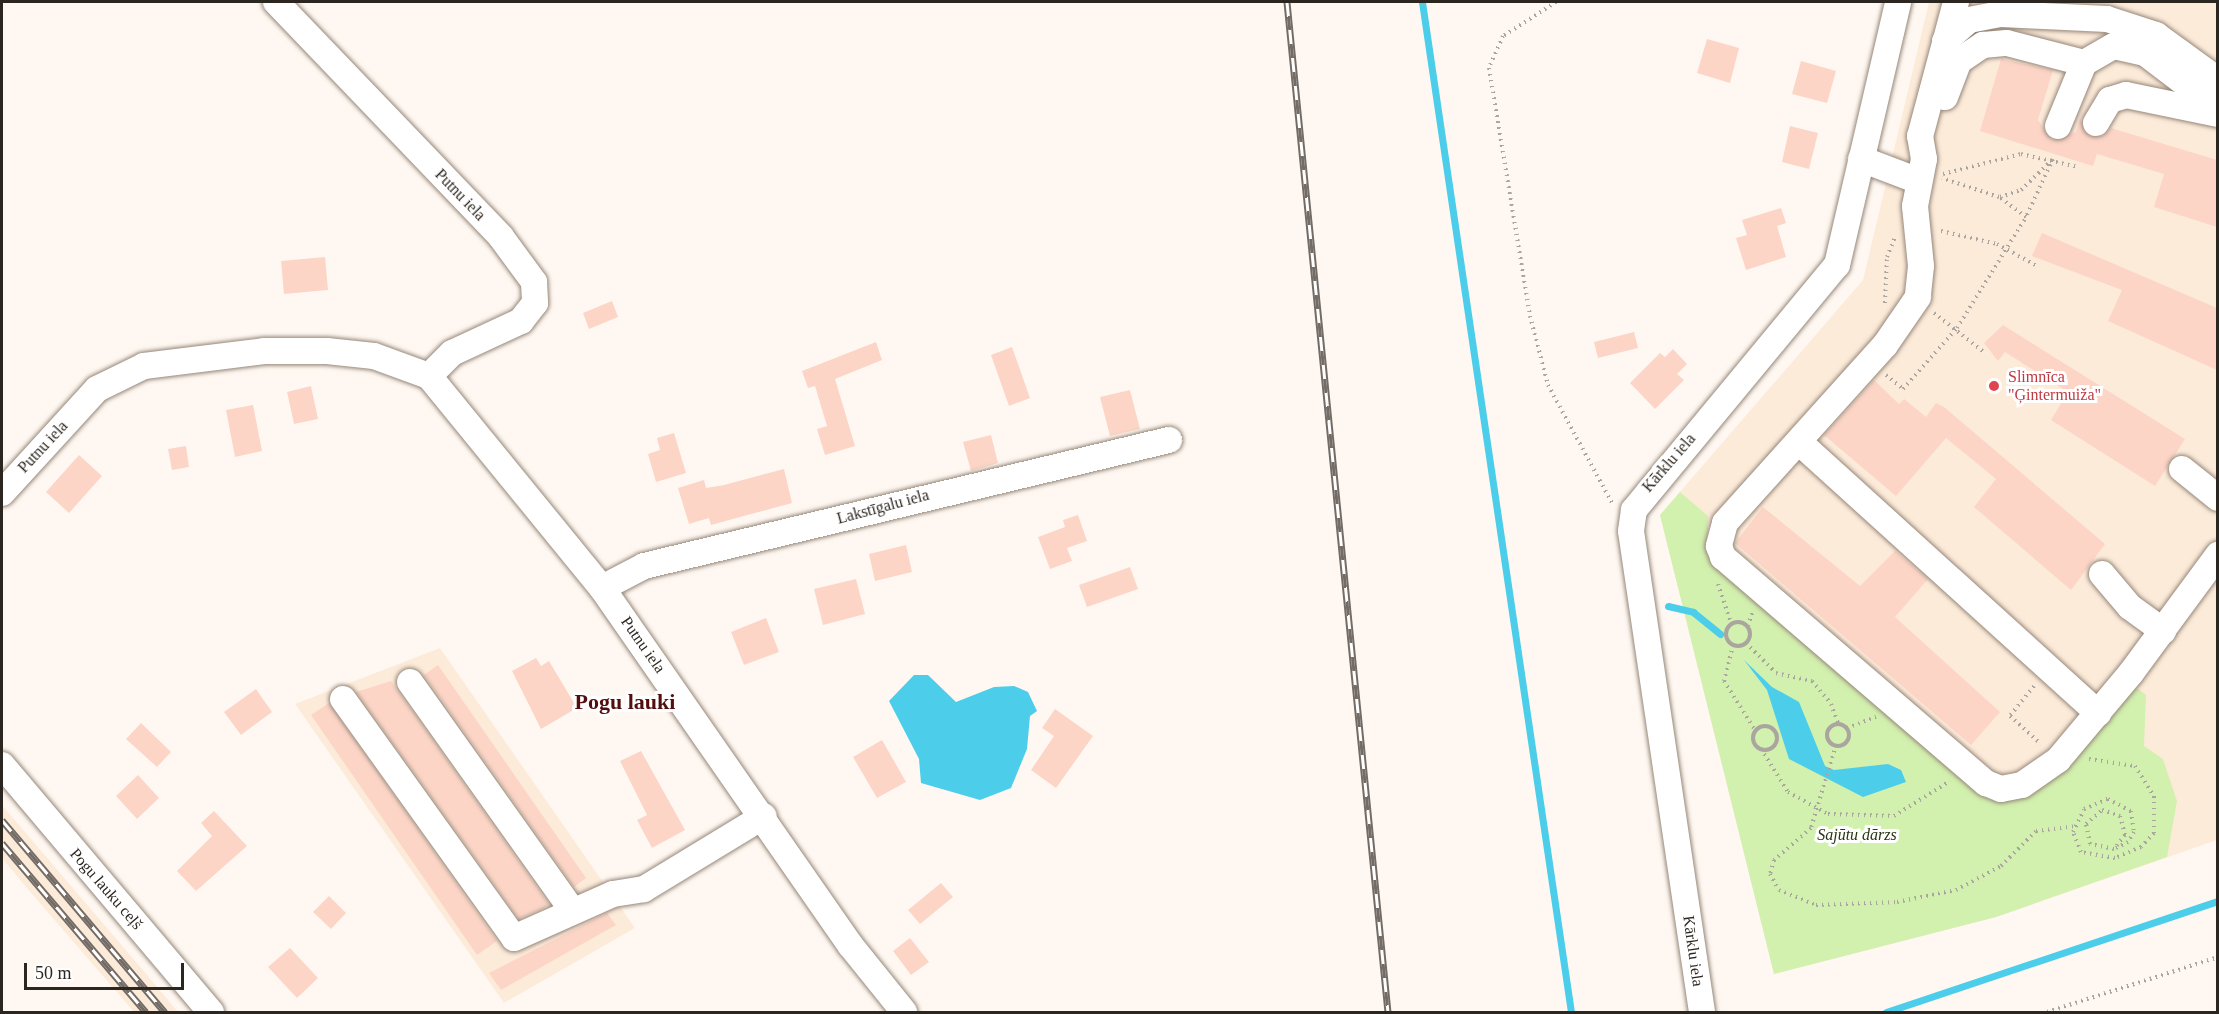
<!DOCTYPE html>
<meta charset="utf-8">
<style>
body{margin:0}
#map{position:relative;width:2219px;height:1014px;overflow:hidden;background:#fff8f2;font-family:"Times New Roman",serif}
div>[style]{position:absolute}
[style*='--x']{left:calc(var(--x)*1px);top:calc(var(--y)*1px);width:calc(var(--w)*1px);rotate:calc(var(--a)*1deg)}
.built>*{inset:0;background:#fdebda}
.green>*{inset:0;background:#d2f0ae}
.water>*{inset:0;background:#4cceeb}
.stream>*{height:7px;margin:-3.5px;padding:0 3.5px;transform-origin:3.5px;border-radius:3.5px;background:#4cceeb}
.building>*{inset:0;background:#fcd5c7}
.path>*{height:4px;margin-top:-2px;transform-origin:0;background:repeating-linear-gradient(90deg,#aba59f 0 1.5px,transparent 0 6px)}
.path>.ring{margin:-2px;padding:0;box-sizing:content-box;background:none;border:4px solid #aba59f;border-radius:50%}
.roads{filter:drop-shadow(0 0 2px #968779) drop-shadow(0 0 2px #968779)}
.minor>*{height:26px;margin:-13px;padding:0 13px;transform-origin:13px;border-radius:13px;background:#fff}
.rail>*{height:7px;margin-top:-3.5px;transform-origin:0;background:repeating-linear-gradient(90deg,#fff 0 14px,#736c66 0 28px);box-sizing:border-box;border-block:2px solid #736c66}
.dots>*{width:16px;height:16px;translate:-50% -50%;box-sizing:border-box;border:3px solid #fff;border-radius:50%}
span{translate:-50% -50%;white-space:nowrap;text-align:center;line-height:1.15;-webkit-text-stroke:6px #fff;paint-order:stroke}
.street-label{font-size:16px;color:#2c2620}
.health-label{font-size:16px;color:#be3a42}
.left{translate:0 -50%;text-align:left}
.park-label{font-size:16px;color:#283613;font-style:italic}
.district-label{font-size:22px;color:#530f0e;font-weight:700}
.frame{position:absolute;inset:0;border:3px solid #2c2620;pointer-events:none}
.scale{position:absolute;left:24px;top:963px;width:160px;height:27px;box-sizing:border-box;border:3px solid #2c2620;border-top:0;padding-left:8px;font-size:18px;line-height:21px;white-space:nowrap;color:#2c2620;-webkit-text-stroke:4px #fff;paint-order:stroke}
</style>
<div id="map">
<div class="built">
<div style="clip-path:polygon(1929px 2px,2217px 2px,2217px 840px,1996px 917px,1774px 974px,1660px 515px,1863px 280px)"></div>
<div style="clip-path:polygon(440px 648px,635px 928px,504px 1003px,295px 704px)"></div>
<div style="clip-path:polygon(2px 805px,148px 976px,178px 1012px,134px 1012px,26px 887px,2px 858px)"></div>
</div>
<div class="green">
<div style="clip-path:polygon(1680px 492px,1708px 516px,1707px 555px,1992px 796px,2137px 688px,2146px 695px,2144px 746px,2163px 759px,2177px 801px,2167px 857px,1996px 917px,1774px 974px,1660px 515px)"></div>
</div>
<div class="water">
<div style="clip-path:polygon(1744px 660px,1772px 687px,1799px 702px,1825px 766px,1834px 770px,1888px 764px,1901px 770px,1906px 782px,1863px 797px,1789px 759px,1767px 690px)"></div>
<div style="clip-path:polygon(914px 675px,928px 675px,956px 702px,994px 687px,1014px 686px,1028px 692px,1037px 711px,1030px 716px,1027px 749px,1011px 788px,980px 800px,921px 783px,919px 759px,889px 701px)"></div>
</div>
<div class="stream">
<div style="--x:1422;--y:2;--w:1021;--a:81.61"></div>
<div style="--x:1668;--y:606;--w:26;--a:13"></div>
<div style="--x:1693;--y:612;--w:35;--a:39"></div>
<div style="--x:1886;--y:1012;--w:350;--a:-18.5"></div>
</div>
<div class="building">
<div style="clip-path:polygon(1707px 39px,1739px 48px,1730px 83px,1697px 73px)"></div>
<div style="clip-path:polygon(2001px 59px,2053px 70px,2038px 120px,2052px 140px,2076px 132px,2080px 118px,2089px 136px,2103px 136px,2111px 128px,2217px 160px,2217px 227px,2154px 207px,2164px 174px,2097px 154px,2093px 166px,1980px 131px)"></div>
<div style="clip-path:polygon(1801px 61px,1836px 71px,1827px 103px,1792px 94px)"></div>
<div style="clip-path:polygon(1790px 126px,1818px 133px,1809px 169px,1782px 162px)"></div>
<div style="clip-path:polygon(1781px 208px,1786px 223px,1777px 226px,1786px 257px,1746px 270px,1736px 238px,1747px 235px,1742px 220px)"></div>
<div style="clip-path:polygon(2042px 233px,2217px 308px,2217px 370px,2108px 321px,2122px 290px,2032px 256px)"></div>
<div style="clip-path:polygon(325px 257px,328px 290px,284px 294px,281px 261px)"></div>
<div style="clip-path:polygon(612px 301px,618px 317px,589px 329px,583px 313px)"></div>
<div style="clip-path:polygon(2003px 325px,2185px 439px,2155px 486px,2051px 420px,2068px 392px,2005px 352px,1998px 361px,1984px 343px)"></div>
<div style="clip-path:polygon(1634px 332px,1638px 348px,1598px 358px,1594px 342px)"></div>
<div style="clip-path:polygon(876px 342px,882px 360px,835px 379px,855px 446px,825px 455px,817px 429px,827px 426px,815px 386px,808px 388px,802px 371px)"></div>
<div style="clip-path:polygon(1012px 347px,1030px 398px,1009px 406px,991px 355px)"></div>
<div style="clip-path:polygon(1673px 349px,1687px 364px,1677px 374px,1684px 380px,1655px 409px,1630px 383px,1660px 353px,1665px 357px)"></div>
<div style="clip-path:polygon(1874px 380px,1899px 404px,1904px 399px,1926px 417px,1936px 403px,1944px 407px,2105px 544px,2071px 590px,1974px 507px,1996px 479px,1946px 438px,1896px 496px,1824px 435px)"></div>
<div style="clip-path:polygon(311px 386px,318px 419px,294px 424px,287px 392px)"></div>
<div style="clip-path:polygon(1130px 390px,1140px 429px,1110px 436px,1100px 397px)"></div>
<div style="clip-path:polygon(253px 405px,262px 451px,235px 457px,226px 410px)"></div>
<div style="clip-path:polygon(674px 433px,686px 473px,656px 482px,648px 454px,660px 450px,657px 438px)"></div>
<div style="clip-path:polygon(991px 435px,998px 463px,971px 471px,963px 442px)"></div>
<div style="clip-path:polygon(186px 446px,189px 467px,172px 470px,168px 449px)"></div>
<div style="clip-path:polygon(79px 455px,102px 476px,69px 513px,46px 492px)"></div>
<div style="clip-path:polygon(784px 469px,792px 503px,711px 525px,709px 518px,689px 524px,678px 488px,704px 480px,706px 488px,724px 485px)"></div>
<div style="clip-path:polygon(1763px 507px,1860px 586px,1895px 551px,1928px 579px,1895px 617px,2000px 712px,1971px 745px,1735px 543px)"></div>
<div style="clip-path:polygon(1078px 515px,1087px 541px,1067px 548px,1072px 561px,1050px 569px,1038px 537px,1065px 527px,1063px 520px)"></div>
<div style="clip-path:polygon(906px 545px,912px 572px,875px 581px,869px 554px)"></div>
<div style="clip-path:polygon(1130px 567px,1138px 589px,1087px 607px,1079px 585px)"></div>
<div style="clip-path:polygon(856px 579px,865px 614px,823px 625px,814px 589px)"></div>
<div style="clip-path:polygon(766px 618px,779px 652px,744px 665px,731px 632px)"></div>
<div style="clip-path:polygon(536px 658px,541px 666px,549px 661px,577px 708px,541px 729px,512px 671px)"></div>
<div style="clip-path:polygon(438px 665px,586px 878px,574px 887px,424px 675px)"></div>
<div style="clip-path:polygon(391px 681px,549px 904px,542px 909px,519px 919px,356px 692px)"></div>
<div style="clip-path:polygon(256px 689px,272px 712px,241px 735px,224px 712px)"></div>
<div style="clip-path:polygon(329px 703px,497px 941px,477px 955px,311px 715px)"></div>
<div style="clip-path:polygon(1055px 709px,1093px 736px,1056px 788px,1031px 770px,1054px 736px,1042px 728px)"></div>
<div style="clip-path:polygon(141px 723px,171px 752px,157px 767px,126px 739px)"></div>
<div style="clip-path:polygon(882px 740px,906px 782px,877px 798px,853px 757px)"></div>
<div style="clip-path:polygon(641px 751px,685px 830px,652px 848px,637px 820px,647px 815px,620px 761px)"></div>
<div style="clip-path:polygon(138px 775px,159px 798px,137px 819px,116px 796px)"></div>
<div style="clip-path:polygon(214px 811px,247px 846px,196px 891px,177px 871px,212px 836px,201px 823px)"></div>
<div style="clip-path:polygon(941px 883px,953px 897px,920px 924px,908px 910px)"></div>
<div style="clip-path:polygon(329px 896px,346px 913px,331px 929px,313px 912px)"></div>
<div style="clip-path:polygon(607px 913px,616px 925px,501px 990px,489px 973px)"></div>
<div style="clip-path:polygon(910px 938px,929px 962px,911px 975px,893px 951px)"></div>
<div style="clip-path:polygon(290px 948px,318px 978px,297px 998px,268px 967px)"></div>
</div>
<div class="path">
<div style="--x:1556;--y:2;--w:63;--a:147.3"></div>
<div style="--x:1503;--y:36;--w:35;--a:114"></div>
<div style="--x:1489;--y:68;--w:251;--a:80.6"></div>
<div style="--x:1530;--y:316;--w:71;--a:75.4"></div>
<div style="--x:1548;--y:385;--w:134;--a:61.5"></div>
<div style="--x:1943;--y:174;--w:81;--a:-14.4"></div>
<div style="--x:2021;--y:154;--w:58;--a:12.8"></div>
<div style="--x:2000;--y:197;--w:22;--a:-18"></div>
<div style="--x:2021;--y:190;--w:45;--a:-44.1"></div>
<div style="--x:2053;--y:159;--w:64;--a:115"></div>
<div style="--x:1941;--y:231;--w:57;--a:13.1"></div>
<div style="--x:1997;--y:244;--w:46;--a:28.8"></div>
<div style="--x:1885;--y:303;--w:46;--a:-87.5"></div>
<div style="--x:1887;--y:257;--w:22;--a:-68"></div>
<div style="--x:1934;--y:313;--w:65;--a:38.1"></div>
<div style="--x:1886;--y:375;--w:22;--a:39"></div>
<div style="--x:1903;--y:389;--w:81;--a:-48.5"></div>
<div style="--x:1957;--y:328;--w:131;--a:-58.1"></div>
<div style="--x:2026;--y:217;--w:34;--a:-143"></div>
<div style="--x:1999;--y:197;--w:60;--a:-161.6"></div>
<div style="--x:1718;--y:584;--w:41;--a:71.6"></div>
<div class="ring" style="left:1726px;top:622px;width:20px;height:20px"></div>
<div style="--x:1748;--y:626;--w:16;--a:-72"></div>
<div style="--x:1746;--y:643;--w:42;--a:45"></div>
<div style="--x:1776;--y:673;--w:37;--a:13"></div>
<div style="--x:1812;--y:681;--w:30;--a:50"></div>
<div style="--x:1831;--y:704;--w:20;--a:70"></div>
<div style="--x:1733;--y:645;--w:37;--a:104"></div>
<div style="--x:1724;--y:681;--w:58;--a:57.7"></div>
<div style="--x:2034;--y:686;--w:38;--a:129"></div>
<div style="--x:2010;--y:716;--w:42;--a:42.1"></div>
<div class="ring" style="left:1827px;top:724px;width:18px;height:18px"></div>
<div class="ring" style="left:1753px;top:726px;width:20px;height:20px"></div>
<div style="--x:1847;--y:728;--w:31;--a:-21"></div>
<div style="--x:1836;--y:745;--w:87;--a:106.8"></div>
<div style="--x:1811;--y:828;--w:49;--a:139.1"></div>
<div style="--x:1774;--y:860;--w:15;--a:106"></div>
<div style="--x:1770;--y:874;--w:18;--a:61"></div>
<div style="--x:1779;--y:890;--w:40;--a:22"></div>
<div style="--x:1816;--y:905;--w:81;--a:-2.1"></div>
<div style="--x:1897;--y:902;--w:60;--a:-11.5"></div>
<div style="--x:1956;--y:890;--w:51;--a:-28.1"></div>
<div style="--x:2001;--y:866;--w:49;--a:-45"></div>
<div style="--x:2036;--y:831;--w:38;--a:-7"></div>
<div style="--x:1761;--y:749;--w:51;--a:57.9"></div>
<div style="--x:1788;--y:792;--w:46;--a:28.8"></div>
<div style="--x:1828;--y:814;--w:66;--a:1.7"></div>
<div style="--x:1894;--y:816;--w:66;--a:-32"></div>
<div style="--x:2089;--y:759;--w:47;--a:8.7"></div>
<div style="--x:2135;--y:766;--w:36;--a:58"></div>
<div style="--x:2154;--y:796;--w:37;--a:90"></div>
<div style="--x:2154;--y:833;--w:19;--a:133"></div>
<div style="--x:2141;--y:847;--w:28;--a:157"></div>
<div style="--x:2115;--y:858;--w:35;--a:-170"></div>
<div style="--x:2081;--y:852;--w:22;--a:-112"></div>
<div style="--x:2073;--y:832;--w:25;--a:-64"></div>
<div style="--x:2084;--y:809;--w:26;--a:-23"></div>
<div style="--x:2108;--y:799;--w:26;--a:28"></div>
<div style="--x:2131;--y:811;--w:21;--a:82"></div>
<div style="--x:2134;--y:832;--w:12;--a:121"></div>
<div style="--x:2128;--y:842;--w:16;--a:153"></div>
<div style="--x:2114;--y:849;--w:25;--a:-168"></div>
<div style="--x:2090;--y:844;--w:20;--a:-101"></div>
<div style="--x:2086;--y:824;--w:21;--a:-41"></div>
<div style="--x:2102;--y:810;--w:19;--a:18"></div>
<div style="--x:2120;--y:816;--w:20;--a:75"></div>
<div style="--x:2125;--y:835;--w:18;--a:128"></div>
<div style="--x:2047;--y:1012;--w:180;--a:-17.8"></div>
</div>
<div class="roads">
<div class="minor">
<div style="--x:276;--y:2;--w:325;--a:46.2"></div>
<div style="--x:501;--y:237;--w:56;--a:53.7"></div>
<div style="--x:534;--y:282;--w:21;--a:87"></div>
<div style="--x:535;--y:303;--w:23;--a:128"></div>
<div style="--x:521;--y:321;--w:76;--a:155.1"></div>
<div style="--x:452;--y:353;--w:33;--a:135"></div>
<div style="--x:1956;--y:2;--w:139;--a:105"></div>
<div style="--x:1920;--y:136;--w:23;--a:80"></div>
<div style="--x:1924;--y:159;--w:48;--a:100.8"></div>
<div style="--x:1915;--y:206;--w:60;--a:84.3"></div>
<div style="--x:1921;--y:266;--w:31;--a:96"></div>
<div style="--x:1918;--y:297;--w:58;--a:124.5"></div>
<div style="--x:1885;--y:345;--w:239;--a:132"></div>
<div style="--x:1725;--y:523;--w:24;--a:105"></div>
<div style="--x:1719;--y:546;--w:12;--a:70"></div>
<div style="--x:1723;--y:557;--w:347;--a:40.7"></div>
<div style="--x:1986;--y:783;--w:16;--a:22"></div>
<div style="--x:2001;--y:789;--w:21;--a:-11"></div>
<div style="--x:2022;--y:785;--w:44;--a:-34.8"></div>
<div style="--x:2058;--y:760;--w:114;--a:-50"></div>
<div style="--x:2131;--y:673;--w:147;--a:-53.6"></div>
<div style="--x:1945;--y:41;--w:32;--a:-41"></div>
<div style="--x:1969;--y:20;--w:33;--a:-11"></div>
<div style="--x:2001;--y:14;--w:106;--a:2.7"></div>
<div style="--x:2107;--y:19;--w:52;--a:18.1"></div>
<div style="--x:2156;--y:35;--w:77;--a:36"></div>
<div style="--x:1945;--y:97;--w:39;--a:-69"></div>
<div style="--x:1959;--y:61;--w:29;--a:-34"></div>
<div style="--x:1983;--y:45;--w:24;--a:-5"></div>
<div style="--x:2007;--y:43;--w:80;--a:14.6"></div>
<div style="--x:2096;--y:123;--w:27;--a:-59"></div>
<div style="--x:2110;--y:100;--w:17;--a:-17"></div>
<div style="--x:2126;--y:95;--w:94;--a:11.7"></div>
<div style="--x:2058;--y:126;--w:68;--a:-67.6"></div>
<div style="--x:2084;--y:63;--w:34;--a:-30"></div>
<div style="--x:2114;--y:46;--w:32;--a:13"></div>
<div style="--x:2145;--y:53;--w:56;--a:37.1"></div>
<div style="--x:2190;--y:87;--w:28;--a:8"></div>
<div style="--x:1861;--y:159;--w:62;--a:20.8"></div>
<div style="--x:1799;--y:442;--w:404;--a:42.2"></div>
<div style="--x:2182;--y:469;--w:46;--a:38.9"></div>
<div style="--x:2;--y:493;--w:141;--a:-47.6"></div>
<div style="--x:97;--y:389;--w:52;--a:-26.1"></div>
<div style="--x:144;--y:366;--w:121;--a:-7.1"></div>
<div style="--x:264;--y:351;--w:63;--a:0"></div>
<div style="--x:327;--y:351;--w:47;--a:6.1"></div>
<div style="--x:374;--y:356;--w:59;--a:20"></div>
<div style="--x:429;--y:376;--w:274;--a:50.8"></div>
<div style="--x:602;--y:588;--w:436;--a:55.2"></div>
<div style="--x:851;--y:946;--w:85;--a:51.2"></div>
<div style="--x:2102;--y:574;--w:43;--a:49.7"></div>
<div style="--x:2130;--y:607;--w:41;--a:36"></div>
<div style="--x:602;--y:588;--w:47;--a:-27.6"></div>
<div style="--x:644;--y:566;--w:540;--a:-13.5"></div>
<div style="--x:410;--y:682;--w:280;--a:54.6"></div>
<div style="--x:343;--y:699;--w:294;--a:54.4"></div>
<div style="--x:514;--y:938;--w:108;--a:-24"></div>
<div style="--x:613;--y:894;--w:31;--a:-9"></div>
<div style="--x:644;--y:889;--w:140;--a:-31.3"></div>
<div style="--x:2;--y:765;--w:324;--a:49.8"></div>
<div style="--x:1702;--y:1012;--w:486;--a:-98.4"></div>
<div style="--x:1631;--y:531;--w:21;--a:-82"></div>
<div style="--x:1634;--y:510;--w:318;--a:-50.4"></div>
<div style="--x:1837;--y:265;--w:270;--a:-76.9"></div>
</div>
</div>
<div class="rail">
<div style="--x:1287;--y:2;--w:1015;--a:84.29"></div>
<div style="--x:2;--y:820;--w:252;--a:49.7"></div>
<div style="--x:2;--y:843;--w:222;--a:49.6"></div>
</div>
<div class="dots">
<div style="left:1994px;top:386px;background:#e0444e"></div>
</div>
<div class="street-label">
<span style="left:460px;top:195px;rotate:46deg">Putnu iela</span>
<span style="left:43px;top:447px;rotate:-47deg">Putnu iela</span>
<span style="left:1669px;top:463px;rotate:-49deg">Kārklu iela</span>
<span style="left:883px;top:507px;rotate:-15deg">Lakstīgalu iela</span>
<span style="left:643px;top:645px;rotate:55deg">Putnu iela</span>
<span style="left:106px;top:889px;rotate:49deg">Pogu lauku ceļš</span>
<span style="left:1693px;top:951px;rotate:82deg">Kārklu iela</span>
</div>
<div class="health-label">
<span class="left" style="left:2008px;top:386px">Slimnīca<br>"Ģintermuiža"</span>
</div>
<div class="park-label">
<span style="left:1857px;top:835px">Sajūtu dārzs</span>
</div>
<div class="district-label">
<span style="left:625px;top:702px">Pogu lauki</span>
</div>
<div class="frame"></div>
<div class="scale">50 m</div>
</div>
